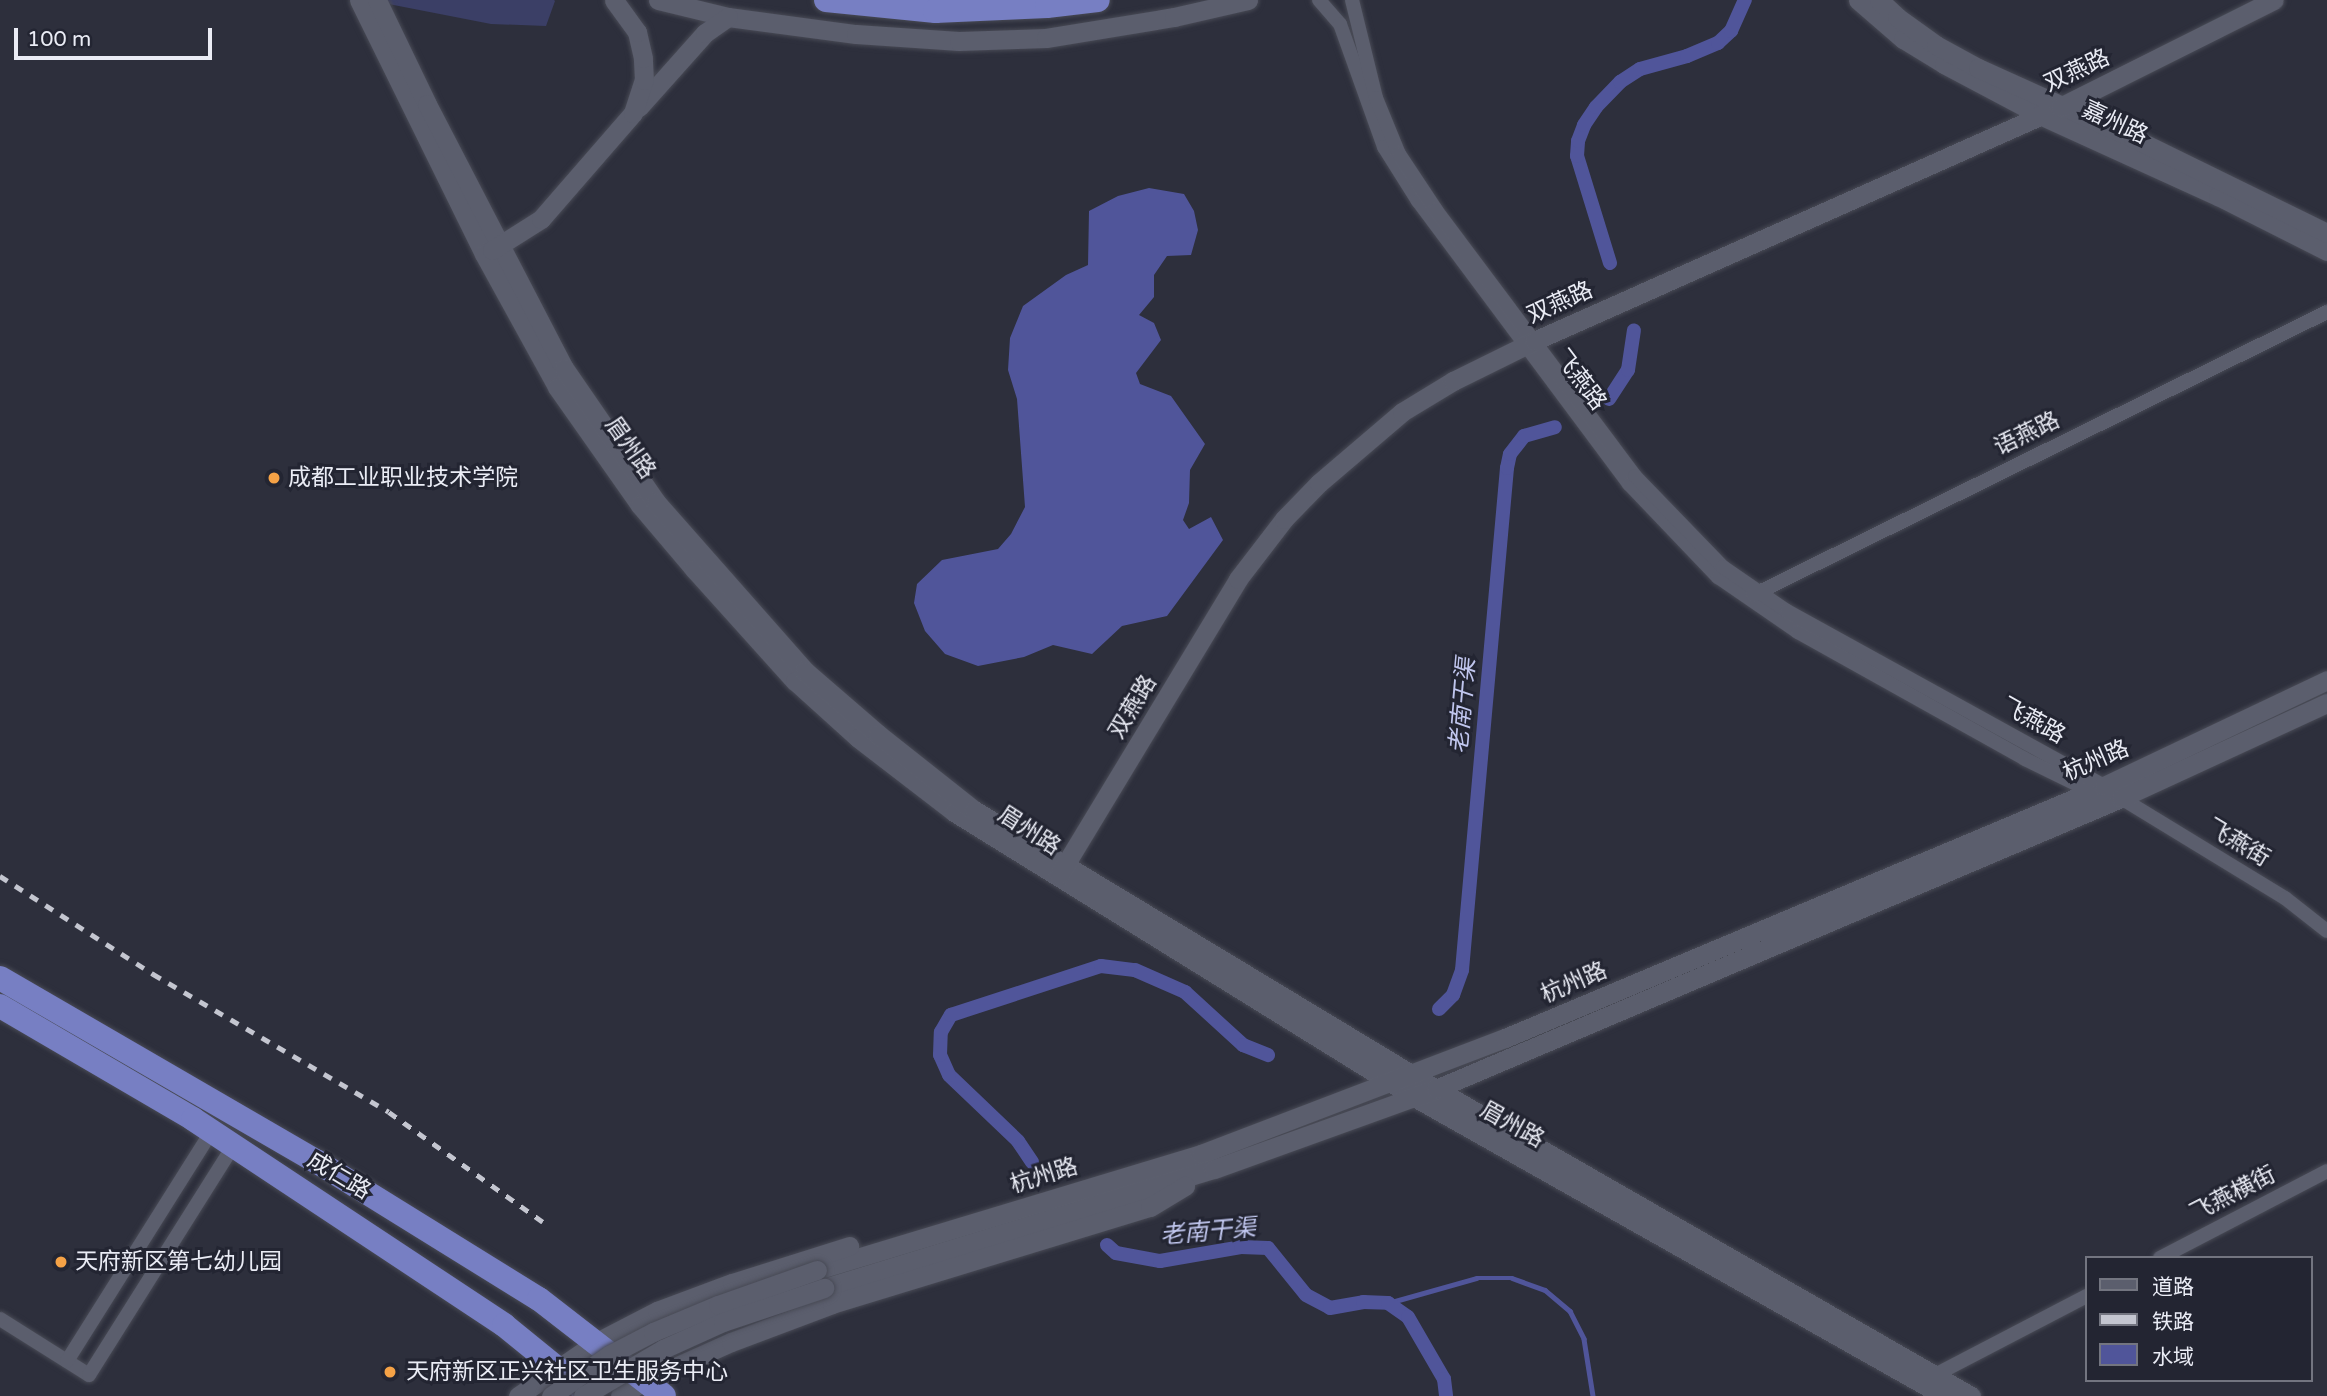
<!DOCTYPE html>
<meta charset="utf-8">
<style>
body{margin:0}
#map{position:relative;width:2327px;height:1396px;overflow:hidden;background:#2d2f3c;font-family:"Varela Round","Noto Sans SC",sans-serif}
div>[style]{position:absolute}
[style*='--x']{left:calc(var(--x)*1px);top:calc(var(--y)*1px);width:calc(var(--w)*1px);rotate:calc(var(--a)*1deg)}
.green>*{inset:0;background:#3b3f66}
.water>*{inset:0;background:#50559a}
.stream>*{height:4.5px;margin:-2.25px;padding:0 2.25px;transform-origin:2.25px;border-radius:2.25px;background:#50559a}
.canal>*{height:14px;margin:-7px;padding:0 7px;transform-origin:7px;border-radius:7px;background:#50559a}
.roads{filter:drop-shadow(0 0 2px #484a55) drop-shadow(0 0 2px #484a55)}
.street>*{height:14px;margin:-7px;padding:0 7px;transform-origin:7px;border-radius:7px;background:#5b5e6d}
.secondary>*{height:19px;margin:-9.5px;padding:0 9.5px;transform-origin:9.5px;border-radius:9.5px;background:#5b5e6d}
.highway>*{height:24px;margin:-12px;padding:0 12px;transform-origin:12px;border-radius:12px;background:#777fc3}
.rail>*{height:4.5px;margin-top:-2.25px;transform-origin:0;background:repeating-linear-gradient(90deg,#c4c6d0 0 9px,transparent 0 18px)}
.bridges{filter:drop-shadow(0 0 2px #484a55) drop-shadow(0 0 2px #484a55)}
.secondary-bridge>*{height:19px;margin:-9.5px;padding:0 9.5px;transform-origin:9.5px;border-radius:9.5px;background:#5b5e6d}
.dots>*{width:19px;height:19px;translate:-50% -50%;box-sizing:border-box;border:4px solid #232532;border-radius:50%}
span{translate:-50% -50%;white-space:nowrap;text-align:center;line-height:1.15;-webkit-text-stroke:6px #232532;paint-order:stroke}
.street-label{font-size:23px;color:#eaecf5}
.poi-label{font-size:23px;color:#eaecf5}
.left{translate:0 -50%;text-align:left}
.water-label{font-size:24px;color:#c0c6ee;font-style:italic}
.legend{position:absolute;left:2085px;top:1256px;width:228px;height:126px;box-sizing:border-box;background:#232532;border:2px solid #737580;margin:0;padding:9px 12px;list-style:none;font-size:21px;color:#eaecf5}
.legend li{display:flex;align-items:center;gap:14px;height:35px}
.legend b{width:35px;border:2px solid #737580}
.scale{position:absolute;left:14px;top:28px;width:198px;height:32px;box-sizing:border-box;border:4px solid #eaecf5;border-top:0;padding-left:9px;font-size:21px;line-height:24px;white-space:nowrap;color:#eaecf5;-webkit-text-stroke:5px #232532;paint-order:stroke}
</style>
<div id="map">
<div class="green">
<div style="clip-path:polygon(368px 0,554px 0,555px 1px,546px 26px,491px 24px)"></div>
</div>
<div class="water">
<div style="clip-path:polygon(1149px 188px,1184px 194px,1194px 211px,1198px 230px,1191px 255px,1167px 256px,1154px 275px,1154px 297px,1139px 315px,1154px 323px,1161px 340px,1136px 373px,1140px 384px,1171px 396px,1205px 444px,1190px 470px,1189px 503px,1183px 520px,1189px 529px,1211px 517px,1223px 540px,1167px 616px,1122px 626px,1092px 654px,1053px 645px,1024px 657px,978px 666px,945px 654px,925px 631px,914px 603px,917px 584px,942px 560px,998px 549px,1011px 534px,1025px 507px,1017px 399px,1008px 370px,1010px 338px,1023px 306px,1066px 275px,1088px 265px,1089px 211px,1118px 196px)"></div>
</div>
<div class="stream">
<div style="--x:1388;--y:1303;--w:92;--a:-15.7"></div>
<div style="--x:1477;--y:1278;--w:35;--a:0"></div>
<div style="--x:1512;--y:1278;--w:35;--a:20"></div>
<div style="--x:1545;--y:1290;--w:33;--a:40"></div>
<div style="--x:1570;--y:1311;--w:31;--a:63"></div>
<div style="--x:1584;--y:1339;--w:58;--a:81"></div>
</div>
<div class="canal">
<div style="--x:1610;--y:263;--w:112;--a:-107.1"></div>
<div style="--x:1577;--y:156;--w:15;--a:-86"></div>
<div style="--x:1578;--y:141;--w:17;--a:-69"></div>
<div style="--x:1584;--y:125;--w:22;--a:-56"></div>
<div style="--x:1596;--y:107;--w:35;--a:-46"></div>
<div style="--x:1620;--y:82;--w:24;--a:-33"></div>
<div style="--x:1640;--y:69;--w:49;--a:-15.5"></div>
<div style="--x:1687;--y:56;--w:34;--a:-23"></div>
<div style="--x:1718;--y:43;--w:18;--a:-43"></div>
<div style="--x:1731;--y:31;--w:34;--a:-66"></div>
<div style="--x:1609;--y:399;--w:35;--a:-57"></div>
<div style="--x:1628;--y:370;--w:40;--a:-81.5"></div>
<div style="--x:1439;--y:1009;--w:20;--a:-45"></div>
<div style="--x:1453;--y:995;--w:27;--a:-70"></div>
<div style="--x:1462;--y:970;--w:504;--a:-84.88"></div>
<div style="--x:1507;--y:468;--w:14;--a:-78"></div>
<div style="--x:1510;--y:454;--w:23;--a:-52"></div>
<div style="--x:1524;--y:436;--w:32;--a:-16"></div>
<div style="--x:1032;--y:1162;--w:25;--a:-124"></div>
<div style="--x:1018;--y:1141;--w:95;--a:-136.3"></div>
<div style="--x:949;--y:1075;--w:22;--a:-114"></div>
<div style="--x:940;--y:1055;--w:23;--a:-88"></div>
<div style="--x:941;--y:1032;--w:20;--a:-60"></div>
<div style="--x:951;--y:1015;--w:158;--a:-18.1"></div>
<div style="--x:1101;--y:966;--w:34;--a:7"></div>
<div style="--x:1135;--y:970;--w:55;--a:23.7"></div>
<div style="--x:1185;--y:992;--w:79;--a:42.4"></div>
<div style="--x:1243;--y:1045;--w:27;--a:22"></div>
<div style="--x:1107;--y:1245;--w:12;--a:42"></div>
<div style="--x:1116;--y:1253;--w:45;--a:10.3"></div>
<div style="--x:1160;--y:1261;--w:82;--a:-9.8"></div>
<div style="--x:1241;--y:1247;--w:27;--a:2"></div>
<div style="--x:1268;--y:1248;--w:60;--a:51"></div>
<div style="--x:1306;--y:1295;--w:27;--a:28"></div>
<div style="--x:1330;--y:1308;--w:34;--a:-10"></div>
<div style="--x:1363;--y:1302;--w:25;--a:2"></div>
<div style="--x:1388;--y:1303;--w:24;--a:35"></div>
<div style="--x:1408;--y:1317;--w:72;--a:59.9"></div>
<div style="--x:1444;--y:1379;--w:17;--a:83"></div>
</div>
<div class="roads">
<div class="street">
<div style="--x:1319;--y:0;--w:32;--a:49"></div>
<div style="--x:1340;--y:24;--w:131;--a:70.3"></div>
<div style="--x:1384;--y:147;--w:64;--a:57.8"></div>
<div style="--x:1418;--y:201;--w:353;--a:53.3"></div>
<div style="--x:1629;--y:484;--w:129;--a:46.3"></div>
<div style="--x:1718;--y:577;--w:97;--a:34.5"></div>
<div style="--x:1798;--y:632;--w:260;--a:29.2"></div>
<div style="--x:2025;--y:759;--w:77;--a:26.2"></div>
<div style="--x:1352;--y:0;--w:101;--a:76.2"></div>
<div style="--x:1376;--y:98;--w:61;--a:67.7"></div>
<div style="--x:1399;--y:154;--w:67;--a:56.5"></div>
<div style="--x:1436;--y:210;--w:332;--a:53.2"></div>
<div style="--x:1635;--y:476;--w:127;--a:46"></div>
<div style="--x:1723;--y:567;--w:78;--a:34.5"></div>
<div style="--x:1787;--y:611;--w:367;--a:28.9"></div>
<div style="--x:1753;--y:595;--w:640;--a:-26.24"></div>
<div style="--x:2121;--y:798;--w:192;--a:31.4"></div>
<div style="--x:2285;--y:898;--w:53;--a:38.2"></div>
<div style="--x:2160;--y:1258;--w:188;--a:-27.5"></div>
<div style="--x:0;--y:1319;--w:105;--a:32.2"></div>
<div style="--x:89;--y:1375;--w:271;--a:-57.8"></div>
<div style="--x:67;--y:1361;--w:272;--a:-57.8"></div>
<div style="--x:1935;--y:1375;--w:171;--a:-27.5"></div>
</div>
<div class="secondary">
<div style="--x:359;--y:0;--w:283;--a:63.8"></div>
<div style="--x:484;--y:254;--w:152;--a:61.2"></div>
<div style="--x:557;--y:387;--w:144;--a:54.9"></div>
<div style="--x:640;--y:505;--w:84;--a:49.8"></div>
<div style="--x:694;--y:569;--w:151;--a:48"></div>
<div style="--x:795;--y:681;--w:85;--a:42.1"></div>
<div style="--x:858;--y:738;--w:121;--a:37.6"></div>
<div style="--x:954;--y:812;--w:541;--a:31.78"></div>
<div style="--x:1414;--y:1097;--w:609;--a:29.43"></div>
<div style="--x:377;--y:0;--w:115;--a:64.3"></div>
<div style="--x:427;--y:104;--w:297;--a:62.6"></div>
<div style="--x:564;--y:368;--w:163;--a:55.5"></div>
<div style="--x:656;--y:502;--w:225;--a:48.6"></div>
<div style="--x:805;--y:671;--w:96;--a:40.8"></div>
<div style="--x:878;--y:734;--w:122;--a:38.4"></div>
<div style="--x:974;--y:810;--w:540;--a:31.13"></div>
<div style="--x:1436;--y:1089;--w:617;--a:29.85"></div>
<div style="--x:658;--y:0;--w:72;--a:13.7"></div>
<div style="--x:728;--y:17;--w:129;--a:7.6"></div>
<div style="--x:856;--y:34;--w:103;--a:3.9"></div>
<div style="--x:959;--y:41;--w:87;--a:-2"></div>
<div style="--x:1046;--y:38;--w:130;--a:-9.3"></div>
<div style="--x:1174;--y:17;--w:76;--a:-12.9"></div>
<div style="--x:1858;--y:0;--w:60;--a:40.9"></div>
<div style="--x:1903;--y:39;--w:48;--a:31.4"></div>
<div style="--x:1944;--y:64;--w:109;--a:28"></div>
<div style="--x:2040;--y:115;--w:196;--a:24.5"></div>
<div style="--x:2218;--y:196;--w:122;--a:26.8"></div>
<div style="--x:1879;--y:0;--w:25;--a:43"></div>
<div style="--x:1897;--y:17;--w:48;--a:35.7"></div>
<div style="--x:1936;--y:45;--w:48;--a:28.7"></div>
<div style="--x:1978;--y:68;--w:170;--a:24.3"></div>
<div style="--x:2133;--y:138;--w:216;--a:26.1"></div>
<div style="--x:639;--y:107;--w:99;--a:-48.3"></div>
<div style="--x:705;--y:33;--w:28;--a:-35"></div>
<div style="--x:492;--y:250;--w:58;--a:-32.3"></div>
<div style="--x:541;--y:219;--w:140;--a:-49"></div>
<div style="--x:633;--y:113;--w:35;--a:-72"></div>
<div style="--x:644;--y:80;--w:22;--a:-93"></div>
<div style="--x:643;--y:58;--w:27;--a:-103"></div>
<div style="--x:637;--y:32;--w:39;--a:-126"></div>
<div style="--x:1059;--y:875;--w:346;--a:-58.8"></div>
<div style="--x:1238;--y:579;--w:76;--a:-52.5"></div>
<div style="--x:1284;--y:519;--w:50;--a:-45.8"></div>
<div style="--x:1319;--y:483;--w:109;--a:-40.5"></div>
<div style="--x:1402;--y:412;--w:60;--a:-31.3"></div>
<div style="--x:1453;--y:381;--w:90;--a:-26.3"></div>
<div style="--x:1534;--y:341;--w:576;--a:-23.98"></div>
<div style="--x:2060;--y:107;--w:239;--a:-26.6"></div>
<div style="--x:817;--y:1270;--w:401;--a:-16.8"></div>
<div style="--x:1201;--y:1154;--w:325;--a:-20.9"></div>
<div style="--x:1505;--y:1038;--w:650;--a:-22.82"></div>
<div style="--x:2104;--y:786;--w:247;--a:-25.4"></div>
<div style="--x:824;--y:1288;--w:408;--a:-17"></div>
<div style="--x:1214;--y:1169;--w:236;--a:-19.8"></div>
<div style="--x:1436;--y:1089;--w:744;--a:-23.02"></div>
<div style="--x:2121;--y:798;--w:227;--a:-24.8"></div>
<div style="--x:518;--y:1396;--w:96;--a:-34.4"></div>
<div style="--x:597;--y:1342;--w:68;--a:-27.3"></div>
<div style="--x:657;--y:1311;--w:80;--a:-20.5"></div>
<div style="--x:732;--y:1283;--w:123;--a:-17.5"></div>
<div style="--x:620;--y:1396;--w:31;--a:-32"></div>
<div style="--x:646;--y:1380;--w:93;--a:-24.1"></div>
<div style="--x:731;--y:1342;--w:108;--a:-20.6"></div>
<div style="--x:832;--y:1304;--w:332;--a:-17"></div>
<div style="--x:1150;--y:1207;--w:41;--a:-31"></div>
</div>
<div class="highway">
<div style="--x:826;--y:0;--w:110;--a:5.8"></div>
<div style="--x:935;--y:11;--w:112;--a:-2.6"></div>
<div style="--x:1047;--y:6;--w:51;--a:-6.7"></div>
<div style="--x:0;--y:978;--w:365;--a:30.1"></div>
<div style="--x:316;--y:1161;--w:262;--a:31.8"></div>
<div style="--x:539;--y:1299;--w:158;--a:37.8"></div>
<div style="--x:0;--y:1006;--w:224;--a:30.3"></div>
<div style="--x:193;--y:1119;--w:373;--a:33.5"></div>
<div style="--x:504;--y:1325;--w:109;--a:39.1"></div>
</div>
</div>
<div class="rail">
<div style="--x:0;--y:876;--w:182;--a:32.6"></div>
<div style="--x:153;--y:974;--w:273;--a:30.3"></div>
<div style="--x:389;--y:1112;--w:189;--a:35.5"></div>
</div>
<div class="bridges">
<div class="secondary-bridge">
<div style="--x:551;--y:1396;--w:71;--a:-35.3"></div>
<div style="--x:609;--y:1355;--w:50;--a:-27.6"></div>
<div style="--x:653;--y:1332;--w:70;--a:-22.6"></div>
<div style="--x:718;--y:1305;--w:105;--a:-19.5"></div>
<div style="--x:583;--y:1396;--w:93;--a:-30.4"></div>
<div style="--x:663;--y:1349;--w:66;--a:-24.2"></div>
<div style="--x:723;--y:1322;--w:107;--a:-18.6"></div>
</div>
</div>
<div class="dots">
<div style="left:274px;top:478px;background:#f5a246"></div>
<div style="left:61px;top:1262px;background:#f5a246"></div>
<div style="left:390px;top:1372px;background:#f5a246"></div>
</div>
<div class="street-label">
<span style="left:2077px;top:71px;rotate:-25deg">双燕路</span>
<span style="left:2115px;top:123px;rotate:25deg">嘉州路</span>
<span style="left:1560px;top:303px;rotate:-24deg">双燕路</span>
<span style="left:1580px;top:380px;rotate:53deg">飞燕路</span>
<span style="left:2027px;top:434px;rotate:-26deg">语燕路</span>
<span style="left:630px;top:448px;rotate:55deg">眉州路</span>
<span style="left:1133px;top:707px;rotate:-59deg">双燕路</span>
<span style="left:2033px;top:721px;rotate:29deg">飞燕路</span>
<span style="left:2096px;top:761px;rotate:-23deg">杭州路</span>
<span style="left:1029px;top:831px;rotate:33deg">眉州路</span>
<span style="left:2238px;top:843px;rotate:31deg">飞燕街</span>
<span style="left:1574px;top:983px;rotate:-23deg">杭州路</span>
<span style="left:1512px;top:1125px;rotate:29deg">眉州路</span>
<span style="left:339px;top:1176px;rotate:31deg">成仁路</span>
<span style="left:1044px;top:1176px;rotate:-17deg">杭州路</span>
<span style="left:2233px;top:1194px;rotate:-27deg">飞燕横街</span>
</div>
<div class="poi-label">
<span class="left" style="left:288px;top:478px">成都工业职业技术学院</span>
<span class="left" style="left:75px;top:1262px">天府新区第七幼儿园</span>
<span class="left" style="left:406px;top:1372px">天府新区正兴社区卫生服务中心</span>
</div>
<div class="water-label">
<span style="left:1463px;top:706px;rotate:-85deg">老南干渠</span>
<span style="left:1208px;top:1232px;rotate:-5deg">老南干渠</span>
</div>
<ul class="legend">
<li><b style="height:9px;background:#5b5e6d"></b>道路</li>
<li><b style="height:9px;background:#c4c6d0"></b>铁路</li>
<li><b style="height:19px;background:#50559a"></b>水域</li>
</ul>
<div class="scale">100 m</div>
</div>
